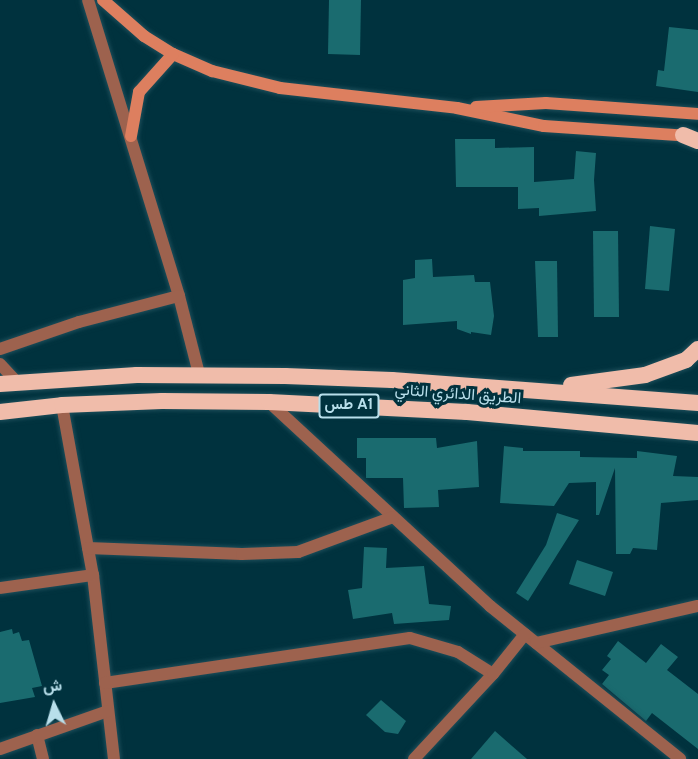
<!DOCTYPE html>
<meta charset="utf-8">
<style>
body{margin:0}
#map{position:relative;width:698px;height:759px;overflow:hidden;background:#00323e;font-family:Overpass,Vazirmatn,sans-serif}
div>[style]{position:absolute}
[style*='--x']{left:calc(var(--x)*1px);top:calc(var(--y)*1px);width:calc(var(--w)*1px);rotate:calc(var(--a)*1deg)}
.building>*{inset:0;background:#1a6b6f}
.roads{filter:drop-shadow(0 0 2px #1d4e5a) drop-shadow(0 0 2px #1d4e5a)}
.minor>*{height:12px;margin:-6px;padding:0 6px;transform-origin:6px;border-radius:6px;background:#9d624e}
.secondary>*{height:12px;margin:-6px;padding:0 6px;transform-origin:6px;border-radius:6px;background:#dd7f5f}
.trunk>*{height:16px;margin:-8px;padding:0 8px;transform-origin:8px;border-radius:8px;background:#f0bcaa}
span{translate:-50% -50%;white-space:nowrap;text-align:center;line-height:1.15;-webkit-text-stroke:6px #00323e;paint-order:stroke}
.shield-label span{padding:2px 4px;background:#00323e;border:2px solid;border-radius:4px;-webkit-text-stroke-width:0}
.shield-label{font-size:15px;color:#b8dfeb;font-weight:700}
.street-label{font-size:16px;color:#b8dfeb}
.north{position:absolute;left:24px;top:675px;width:60px;height:60px;-webkit-text-stroke:4px #00323e;paint-order:stroke;rotate:355deg;font-size:16px;font-weight:700;line-height:24px;text-align:center;color:#b8dfeb}
.north::after{content:'';display:block;margin:auto;width:21px;height:27px;background:#b8dfeb;clip-path:polygon(50% 0,100% 100%,50% 72%,0 100%)}
</style>
<div id="map">
<div class="building">
<div style="clip-path:polygon(329px 0,361px 0,360px 55px,328px 54px)"></div>
<div style="clip-path:polygon(669px 27px,698px 30px,698px 92px,656px 86px,658px 70px,664px 71px)"></div>
<div style="clip-path:polygon(455px 139px,495px 139px,495px 148px,534px 147px,534px 182px,574px 179px,576px 151px,596px 153px,594px 180px,596px 211px,539px 216px,539px 208px,518px 209px,518px 187px,456px 187px)"></div>
<div style="clip-path:polygon(650px 226px,675px 229px,669px 291px,645px 289px)"></div>
<div style="clip-path:polygon(593px 231px,618px 231px,619px 317px,594px 317px)"></div>
<div style="clip-path:polygon(432px 259px,433px 277px,474px 275px,475px 282px,490px 282px,494px 316px,491px 335px,471px 332px,471px 334px,457px 329px,457px 321px,403px 325px,403px 280px,415px 278px,415px 260px)"></div>
<div style="clip-path:polygon(535px 261px,557px 261px,558px 337px,538px 337px)"></div>
<div style="clip-path:polygon(357px 438px,436px 438px,437px 448px,477px 441px,479px 487px,438px 490px,439px 507px,404px 508px,403px 478px,366px 478px,366px 458px,357px 458px)"></div>
<div style="clip-path:polygon(504px 446px,523px 448px,523px 451px,580px 451px,580px 457px,637px 458px,637px 451px,677px 456px,673px 476px,698px 477px,698px 500px,661px 503px,657px 550px,633px 548px,630px 554px,616px 554px,615px 468px,599px 515px,596px 515px,596px 482px,569px 483px,554px 506px,500px 503px)"></div>
<div style="clip-path:polygon(557px 513px,579px 520px,528px 601px,516px 593px,546px 545px)"></div>
<div style="clip-path:polygon(364px 547px,387px 548px,386px 568px,424px 566px,429px 604px,451px 606px,449px 620px,394px 624px,392px 613px,353px 619px,348px 590px,362px 588px)"></div>
<div style="clip-path:polygon(577px 560px,613px 572px,605px 596px,569px 584px)"></div>
<div style="clip-path:polygon(12px 629px,13px 634px,19px 632px,22px 641px,29px 640px,42px 686px,32px 688px,35px 697px,0 703px,0 632px)"></div>
<div style="clip-path:polygon(618px 641px,646px 663px,661px 644px,678px 657px,667px 670px,698px 694px,698px 749px,652px 713px,646px 721px,602px 684px,609px 675px,602px 670px,611px 659px,607px 656px)"></div>
<div style="clip-path:polygon(381px 700px,406px 721px,398px 734px,385px 732px,366px 715px)"></div>
<div style="clip-path:polygon(495px 731px,527px 759px,471px 759px)"></div>
</div>
<div class="roads">
<div class="minor">
<div style="--x:88;--y:0;--w:310;--a:72.9"></div>
<div style="--x:179;--y:296;--w:81;--a:75.6"></div>
<div style="--x:0;--y:349;--w:83;--a:-18.9"></div>
<div style="--x:79;--y:322;--w:103;--a:-14.6"></div>
<div style="--x:0;--y:364;--w:26;--a:47"></div>
<div style="--x:269;--y:402;--w:301;--a:42.7"></div>
<div style="--x:490;--y:606;--w:244;--a:38.8"></div>
<div style="--x:62;--y:405;--w:173;--a:79.7"></div>
<div style="--x:93;--y:575;--w:185;--a:83.5"></div>
<div style="--x:88;--y:548;--w:154;--a:2.2"></div>
<div style="--x:242;--y:554;--w:56;--a:-2"></div>
<div style="--x:298;--y:552;--w:101;--a:-20.2"></div>
<div style="--x:0;--y:588;--w:94;--a:-8"></div>
<div style="--x:536;--y:643;--w:166;--a:-12.9"></div>
<div style="--x:105;--y:683;--w:308;--a:-8.4"></div>
<div style="--x:410;--y:638;--w:50;--a:16.3"></div>
<div style="--x:458;--y:652;--w:41;--a:32.2"></div>
<div style="--x:37;--y:735;--w:25;--a:76"></div>
<div style="--x:0;--y:749;--w:114;--a:-19.4"></div>
<div style="--x:414;--y:759;--w:116;--a:-47.1"></div>
<div style="--x:493;--y:674;--w:51;--a:-51.3"></div>
</div>
<div class="secondary">
<div style="--x:103;--y:0;--w:55;--a:41.3"></div>
<div style="--x:144;--y:36;--w:34;--a:32"></div>
<div style="--x:173;--y:54;--w:43;--a:23.6"></div>
<div style="--x:212;--y:71;--w:70;--a:14"></div>
<div style="--x:280;--y:88;--w:178;--a:6.4"></div>
<div style="--x:457;--y:108;--w:89;--a:11.7"></div>
<div style="--x:544;--y:126;--w:145;--a:3.9"></div>
<div style="--x:476;--y:107;--w:70;--a:-3.3"></div>
<div style="--x:546;--y:103;--w:152;--a:4.1"></div>
<div style="--x:131;--y:136;--w:45;--a:-79.7"></div>
<div style="--x:139;--y:92;--w:51;--a:-48.2"></div>
</div>
<div class="trunk">
<div style="--x:683;--y:135;--w:16;--a:22"></div>
<div style="--x:0;--y:384;--w:137;--a:-3.8"></div>
<div style="--x:137;--y:375;--w:148;--a:0.4"></div>
<div style="--x:285;--y:376;--w:107;--a:2.1"></div>
<div style="--x:392;--y:380;--w:307;--a:4.3"></div>
<div style="--x:571;--y:385;--w:75;--a:-7.7"></div>
<div style="--x:645;--y:375;--w:44;--a:-20.1"></div>
<div style="--x:686;--y:360;--w:16;--a:-43"></div>
<div style="--x:0;--y:412;--w:62;--a:-6.4"></div>
<div style="--x:62;--y:405;--w:100;--a:-2.3"></div>
<div style="--x:162;--y:401;--w:107;--a:0.5"></div>
<div style="--x:269;--y:402;--w:198;--a:2.9"></div>
<div style="--x:467;--y:412;--w:232;--a:5.2"></div>
</div>
</div>
<div class="shield-label">
<span style="left:349px;top:406px">طس A1</span>
</div>
<div class="street-label">
<span style="left:458px;top:395px;rotate:4deg">الطريق الدائري الثاني</span>
</div>
<div class="north">ش</div>
</div>
